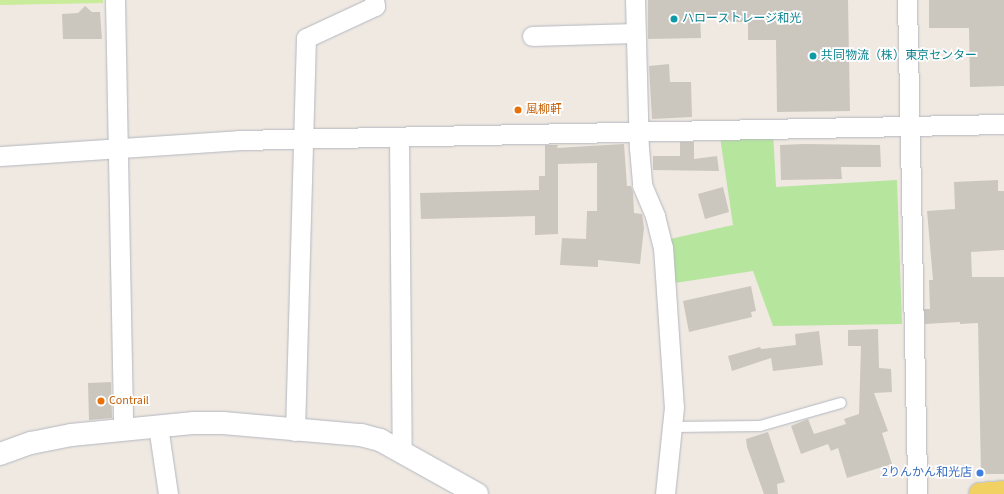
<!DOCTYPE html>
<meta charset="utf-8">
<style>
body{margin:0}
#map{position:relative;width:1004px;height:494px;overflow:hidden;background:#efe9e1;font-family:"Source Sans 3","Noto Sans JP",sans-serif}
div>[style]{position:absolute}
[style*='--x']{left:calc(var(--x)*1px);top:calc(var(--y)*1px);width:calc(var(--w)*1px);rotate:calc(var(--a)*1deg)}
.green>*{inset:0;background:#b6e59e}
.pitch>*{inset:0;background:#c9ec9a}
.building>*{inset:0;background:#cbc7bf}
.roads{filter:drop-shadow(0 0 1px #b4b7c1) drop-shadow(0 0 1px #b4b7c1)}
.lane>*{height:10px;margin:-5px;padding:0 5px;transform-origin:5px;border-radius:5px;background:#fff}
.street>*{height:19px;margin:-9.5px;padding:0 9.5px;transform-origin:9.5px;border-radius:9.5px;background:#fff}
.secondary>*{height:22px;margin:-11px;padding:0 11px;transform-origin:11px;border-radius:11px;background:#fff}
.primary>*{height:22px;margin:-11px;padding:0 11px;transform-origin:11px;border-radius:11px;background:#f2d163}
.dots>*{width:11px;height:11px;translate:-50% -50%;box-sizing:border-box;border:2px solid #fff;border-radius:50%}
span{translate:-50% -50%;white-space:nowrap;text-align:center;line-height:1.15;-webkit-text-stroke:3.5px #fff;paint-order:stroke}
.culture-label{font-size:12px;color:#0d838f}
.left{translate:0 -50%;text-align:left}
.food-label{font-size:12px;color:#c56008}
.shop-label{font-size:12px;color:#366cbe}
.right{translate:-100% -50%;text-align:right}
</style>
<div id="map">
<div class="green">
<div style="clip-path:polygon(773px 132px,776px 187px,897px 180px,902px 324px,773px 326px,753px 271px,675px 283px,670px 239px,733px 225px,720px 137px)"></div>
</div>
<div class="pitch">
<div style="clip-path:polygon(0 0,103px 0,103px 3px,0 5px)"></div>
</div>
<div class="building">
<div style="clip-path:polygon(648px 0,848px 0,850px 111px,777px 112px,776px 40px,748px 40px,748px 22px,726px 22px,726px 16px,700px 16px,701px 38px,648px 39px)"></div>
<div style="clip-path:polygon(929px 0,1004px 0,1004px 86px,970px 87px,969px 28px,929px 28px)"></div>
<div style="clip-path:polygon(85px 6px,92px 12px,100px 12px,102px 39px,63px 39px,62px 14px,78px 13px)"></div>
<div style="clip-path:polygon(669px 64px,670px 82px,691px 82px,692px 117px,652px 119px,649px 66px)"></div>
<div style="clip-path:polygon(680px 142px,694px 142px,694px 159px,717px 156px,719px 171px,653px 170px,653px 156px,680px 156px)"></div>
<div style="clip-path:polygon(624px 144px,627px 186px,631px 186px,633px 192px,634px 213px,642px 214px,644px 228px,640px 264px,598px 260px,598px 267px,560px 265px,562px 238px,586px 239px,587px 211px,597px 211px,597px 163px,558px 164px,558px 234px,535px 235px,535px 216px,421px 219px,420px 193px,539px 190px,539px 176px,545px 176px,545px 145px,558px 145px,557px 148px)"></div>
<div style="clip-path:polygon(804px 144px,880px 145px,881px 167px,841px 167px,842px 179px,781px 180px,780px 145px)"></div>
<div style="clip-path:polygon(998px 180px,998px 191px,1004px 191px,1004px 250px,971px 252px,972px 277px,1004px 277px,1004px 474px,981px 474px,978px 323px,960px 324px,960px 322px,925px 324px,924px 309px,930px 309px,929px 280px,933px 280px,927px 211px,955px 209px,954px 182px)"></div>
<div style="clip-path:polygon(723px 187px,729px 212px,705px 219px,698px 194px)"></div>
<div style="clip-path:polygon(751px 286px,756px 311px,751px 312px,752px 317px,689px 332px,683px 301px)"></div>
<div style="clip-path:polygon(878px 329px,879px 368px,891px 369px,892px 392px,874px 393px,888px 431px,882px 433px,892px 464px,847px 478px,838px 448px,831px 451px,828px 444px,801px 454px,791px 426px,808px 419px,814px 434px,846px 424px,844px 419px,859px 414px,861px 346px,848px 346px,848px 330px)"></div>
<div style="clip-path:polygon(819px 331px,823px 365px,773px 371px,771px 358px,732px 371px,728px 356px,760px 347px,761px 349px,796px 345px,795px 334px)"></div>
<div style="clip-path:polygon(111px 382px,112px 418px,89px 420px,88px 383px)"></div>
<div style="clip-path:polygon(768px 432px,785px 482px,777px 484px,778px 494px,764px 494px,747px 447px,746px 439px)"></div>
</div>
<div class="roads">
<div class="lane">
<div style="--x:672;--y:427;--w:88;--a:-0.7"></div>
<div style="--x:760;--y:426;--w:84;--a:-15.9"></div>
</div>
<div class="street">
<div style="--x:115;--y:0;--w:430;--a:88.9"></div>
<div style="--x:635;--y:0;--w:148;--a:88.5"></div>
<div style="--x:639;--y:148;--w:37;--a:85"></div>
<div style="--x:642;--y:185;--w:34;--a:67"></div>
<div style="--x:655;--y:216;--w:32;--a:76"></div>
<div style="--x:663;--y:247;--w:160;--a:86.1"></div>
<div style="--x:674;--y:407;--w:87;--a:95.9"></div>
<div style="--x:907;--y:0;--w:494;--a:88.8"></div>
<div style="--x:532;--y:36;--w:103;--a:-1.7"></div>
<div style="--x:399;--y:137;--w:313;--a:89.5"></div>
<div style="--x:0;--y:156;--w:240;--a:-3.8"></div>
<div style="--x:239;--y:140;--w:765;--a:-1.2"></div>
<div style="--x:158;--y:426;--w:69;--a:81.6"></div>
<div style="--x:295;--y:431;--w:393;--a:-88.4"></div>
<div style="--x:306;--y:38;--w:76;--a:-24.9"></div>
<div style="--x:375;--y:6;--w:6;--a:-99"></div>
</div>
<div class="secondary">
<div style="--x:0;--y:454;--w:33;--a:-20"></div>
<div style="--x:31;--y:443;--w:41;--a:-11.3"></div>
<div style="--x:71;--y:435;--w:124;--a:-5.6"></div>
<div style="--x:194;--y:423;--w:29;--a:0"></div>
<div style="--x:223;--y:423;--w:139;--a:5"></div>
<div style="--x:361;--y:435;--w:20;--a:15"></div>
<div style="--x:380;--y:440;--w:111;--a:29.1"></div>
</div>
<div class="primary">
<div style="--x:980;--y:494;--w:24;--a:-5"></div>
</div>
</div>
<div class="dots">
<div style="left:674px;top:19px;background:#0f9aa8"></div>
<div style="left:813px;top:56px;background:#0f9aa8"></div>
<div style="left:518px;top:110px;background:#e8710a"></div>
<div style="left:101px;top:401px;background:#e8710a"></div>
<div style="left:980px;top:473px;background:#3f7fe0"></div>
</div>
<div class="culture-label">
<span class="left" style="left:682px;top:19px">ハローストレージ和光</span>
<span class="left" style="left:821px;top:56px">共同物流（株）東京センター</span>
</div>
<div class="food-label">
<span class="left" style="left:526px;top:110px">風柳軒</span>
<span class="left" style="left:109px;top:401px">Contrail</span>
</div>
<div class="shop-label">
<span class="right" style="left:972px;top:473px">2りんかん和光店</span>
</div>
</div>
